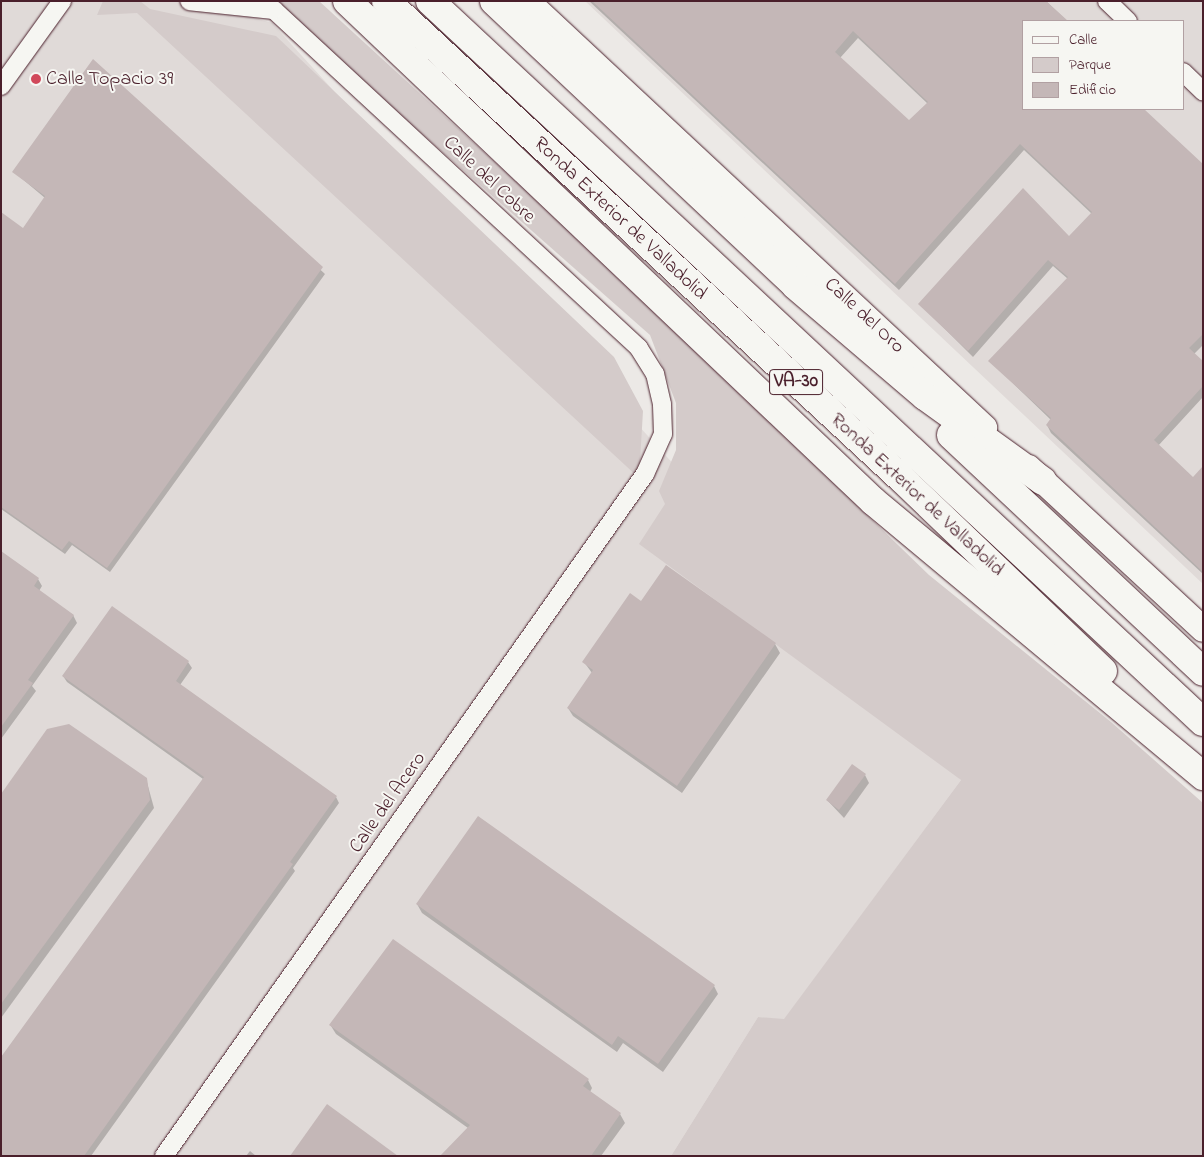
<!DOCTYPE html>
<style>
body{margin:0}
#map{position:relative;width:1204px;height:1157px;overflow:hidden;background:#ece9e6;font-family:"Indie Flower",sans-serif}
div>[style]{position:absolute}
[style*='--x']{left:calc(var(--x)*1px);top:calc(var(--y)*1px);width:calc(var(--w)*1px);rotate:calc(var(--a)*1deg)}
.built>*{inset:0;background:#e0dad8}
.green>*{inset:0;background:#d4cbca}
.shadow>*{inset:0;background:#0003}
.building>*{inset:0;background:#c4b7b7}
.roads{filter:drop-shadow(0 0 1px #4a1f2b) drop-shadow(0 0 1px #4a1f2b)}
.street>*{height:18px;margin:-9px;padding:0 9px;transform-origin:9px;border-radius:9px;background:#f6f6f2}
.secondary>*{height:25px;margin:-12.5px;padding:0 12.5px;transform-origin:12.5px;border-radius:12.5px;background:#f6f6f2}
.highway>*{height:28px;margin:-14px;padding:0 14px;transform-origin:14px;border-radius:14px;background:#f6f6f2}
.dots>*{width:14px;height:14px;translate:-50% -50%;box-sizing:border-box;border:2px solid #f6f6f2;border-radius:50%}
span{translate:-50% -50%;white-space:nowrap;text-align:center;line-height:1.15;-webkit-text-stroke:4px #f6f6f2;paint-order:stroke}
.shield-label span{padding:1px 4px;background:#f6f6f2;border:1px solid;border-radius:4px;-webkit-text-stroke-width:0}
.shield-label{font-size:19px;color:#4a1f2b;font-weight:700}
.poi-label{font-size:20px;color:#4a1f2b}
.left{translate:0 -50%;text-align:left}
.street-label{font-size:20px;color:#4a1f2b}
.frame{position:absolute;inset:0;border:2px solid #4a1f2b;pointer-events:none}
.legend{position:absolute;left:1022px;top:20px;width:162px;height:90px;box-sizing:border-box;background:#f6f6f2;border:1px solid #b1a0a2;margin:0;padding:6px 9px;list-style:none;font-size:15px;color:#4a1f2b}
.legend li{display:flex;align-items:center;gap:10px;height:25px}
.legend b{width:25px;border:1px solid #b1a0a2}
</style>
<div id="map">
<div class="built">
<div style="clip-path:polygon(1px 1px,197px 1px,272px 23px,961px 780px,784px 1020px,758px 1017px,671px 1156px,1px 1156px)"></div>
<div style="clip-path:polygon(evenodd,585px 1px,1203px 1px,1203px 584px,585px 1px,1023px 21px,1183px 21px,1183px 109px,1023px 109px,1023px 21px)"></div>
</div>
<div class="green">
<div style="clip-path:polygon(103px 1px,140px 1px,150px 9px,276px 36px,614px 357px,643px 411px,639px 478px,137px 13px,97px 15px)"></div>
<div style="clip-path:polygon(271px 1px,319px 1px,643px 298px,929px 575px,1111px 722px,1203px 803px,1203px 1156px,671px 1156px,758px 1017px,784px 1019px,961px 780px,639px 544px,665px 504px,659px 491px,676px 450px,676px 403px,650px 335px)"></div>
</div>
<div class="shadow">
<div style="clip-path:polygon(evenodd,589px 1px,1046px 1px,1067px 21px,1023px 21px,1023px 109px,1142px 109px,1203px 166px,1203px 345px,1194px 354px,1203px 363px,1203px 397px,1158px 446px,1194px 479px,1203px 470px,1203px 574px,1051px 433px,1047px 425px,1051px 420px,990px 361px,1068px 279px,1053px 266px,973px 357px,920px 304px,1069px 238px,1092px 214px,1024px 150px,899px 290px,589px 1px,858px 38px,928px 104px,909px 122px,840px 58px,858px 38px)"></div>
<div style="clip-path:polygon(93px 61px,325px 274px,110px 572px,72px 545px,65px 554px,1px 509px,1px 222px,23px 229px,45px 198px,14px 172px)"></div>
<div style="clip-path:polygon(1px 552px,38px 579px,42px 586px,39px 591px,73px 615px,77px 623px,32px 686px,36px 691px,1px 739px)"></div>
<div style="clip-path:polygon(666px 567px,775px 644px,780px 653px,682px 793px,573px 716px,568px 708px,592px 673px,584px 662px,641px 602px)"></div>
<div style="clip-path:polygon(188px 662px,192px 668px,180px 685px,336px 797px,339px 803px,293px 868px,295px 871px,91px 1156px,1px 1156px,203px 779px,67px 682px,63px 676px)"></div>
<div style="clip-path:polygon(865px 775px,869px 783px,844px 818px,827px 800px)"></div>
<div style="clip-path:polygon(146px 779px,154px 808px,1px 1018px,1px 796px)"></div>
<div style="clip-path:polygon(417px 904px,714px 986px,718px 994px,663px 1072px,623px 1043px,617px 1052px,422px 913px)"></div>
<div style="clip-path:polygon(331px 1026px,588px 1080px,592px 1088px,590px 1092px,620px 1114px,625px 1123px,601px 1156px,445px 1156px,468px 1128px,336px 1034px)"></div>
<div style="clip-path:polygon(250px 1151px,256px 1156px,246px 1156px)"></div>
</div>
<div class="building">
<div style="clip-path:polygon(evenodd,592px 1px,1046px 1px,1068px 21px,1023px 21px,1023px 109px,1144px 109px,1203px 164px,1203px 334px,1189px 348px,1203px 361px,1203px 386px,1154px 440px,1193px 477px,1203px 466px,1203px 572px,1046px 425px,1051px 418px,988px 361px,1068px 277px,1048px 260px,968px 351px,918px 304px,1023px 188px,1069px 236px,1092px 212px,1020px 144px,895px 284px,592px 1px,853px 31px,928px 102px,909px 120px,835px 52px,853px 31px)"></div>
<div style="clip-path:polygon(93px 59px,323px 267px,107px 568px,69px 541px,62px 550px,1px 507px,1px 212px,23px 228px,45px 196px,12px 172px)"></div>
<div style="clip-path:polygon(1px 551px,39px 578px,34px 586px,74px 615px,28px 680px,33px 683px,1px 727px)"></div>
<div style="clip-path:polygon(666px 565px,776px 643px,677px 786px,567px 708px,593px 670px,582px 662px,630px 593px,641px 601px)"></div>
<div style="clip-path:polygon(112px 606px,189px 661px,176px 681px,337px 796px,290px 862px,293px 864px,84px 1156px,1px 1156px,1px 1057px,204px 777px,62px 676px)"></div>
<div style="clip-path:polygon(69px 724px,147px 778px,150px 800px,1px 1004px,1px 794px,47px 729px)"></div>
<div style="clip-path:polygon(852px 764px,866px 774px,839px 810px,826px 800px)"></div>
<div style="clip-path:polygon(478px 816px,715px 985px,658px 1064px,618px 1036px,612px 1045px,416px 904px)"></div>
<div style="clip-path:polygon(393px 939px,589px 1079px,583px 1086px,621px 1113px,591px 1156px,440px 1156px,470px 1125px,329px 1025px)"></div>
<div style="clip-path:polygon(327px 1104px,398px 1156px,290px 1156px)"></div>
</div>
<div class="roads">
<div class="street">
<div style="--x:1107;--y:1;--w:29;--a:44"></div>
<div style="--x:1183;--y:72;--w:28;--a:44"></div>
<div style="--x:1;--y:86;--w:105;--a:-54.3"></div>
<div style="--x:164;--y:1156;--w:835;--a:-54.81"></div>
<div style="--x:645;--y:474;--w:44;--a:-65.8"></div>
<div style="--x:663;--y:434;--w:30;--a:-92"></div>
<div style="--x:662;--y:404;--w:31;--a:-103"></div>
<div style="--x:655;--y:374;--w:31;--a:-122"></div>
<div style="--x:639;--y:348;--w:497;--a:-137.2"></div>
<div style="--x:274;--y:10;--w:85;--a:-174"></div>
</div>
<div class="secondary">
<div style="--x:527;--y:1;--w:625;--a:42.99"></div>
<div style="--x:1028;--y:467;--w:238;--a:42.8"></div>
</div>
<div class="highway">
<div style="--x:347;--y:1;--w:726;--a:43.55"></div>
<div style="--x:873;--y:501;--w:430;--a:39.8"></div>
<div style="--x:386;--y:1;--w:703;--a:42.81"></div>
<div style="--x:902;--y:479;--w:278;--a:43.7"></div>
<div style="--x:430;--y:1;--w:1057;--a:43.01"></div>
<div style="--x:494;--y:1;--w:414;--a:43.3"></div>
<div style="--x:795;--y:285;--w:171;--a:40.5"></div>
<div style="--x:925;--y:396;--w:145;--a:35.8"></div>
<div style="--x:951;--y:435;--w:346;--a:43.2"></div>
</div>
</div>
<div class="dots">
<div style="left:36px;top:79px;background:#d1495b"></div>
</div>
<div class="shield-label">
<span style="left:796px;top:382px">VA-30</span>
</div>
<div class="poi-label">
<span class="left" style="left:46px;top:79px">Calle Topacio 39</span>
</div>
<div class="street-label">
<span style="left:489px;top:180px;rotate:43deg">Calle del Cobre</span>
<span style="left:620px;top:219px;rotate:43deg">Ronda Exterior de Valladolid</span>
<span style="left:864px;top:316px;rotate:43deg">Calle del Oro</span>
<span style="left:917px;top:495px;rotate:43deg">Ronda Exterior de Valladolid</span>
<span style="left:388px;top:803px;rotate:-55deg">Calle del Acero</span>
</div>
<div class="frame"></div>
<ul class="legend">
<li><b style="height:6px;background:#f6f6f2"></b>Calle</li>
<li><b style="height:14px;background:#d4cbca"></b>Parque</li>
<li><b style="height:14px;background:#c4b7b7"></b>Edificio</li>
</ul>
</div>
